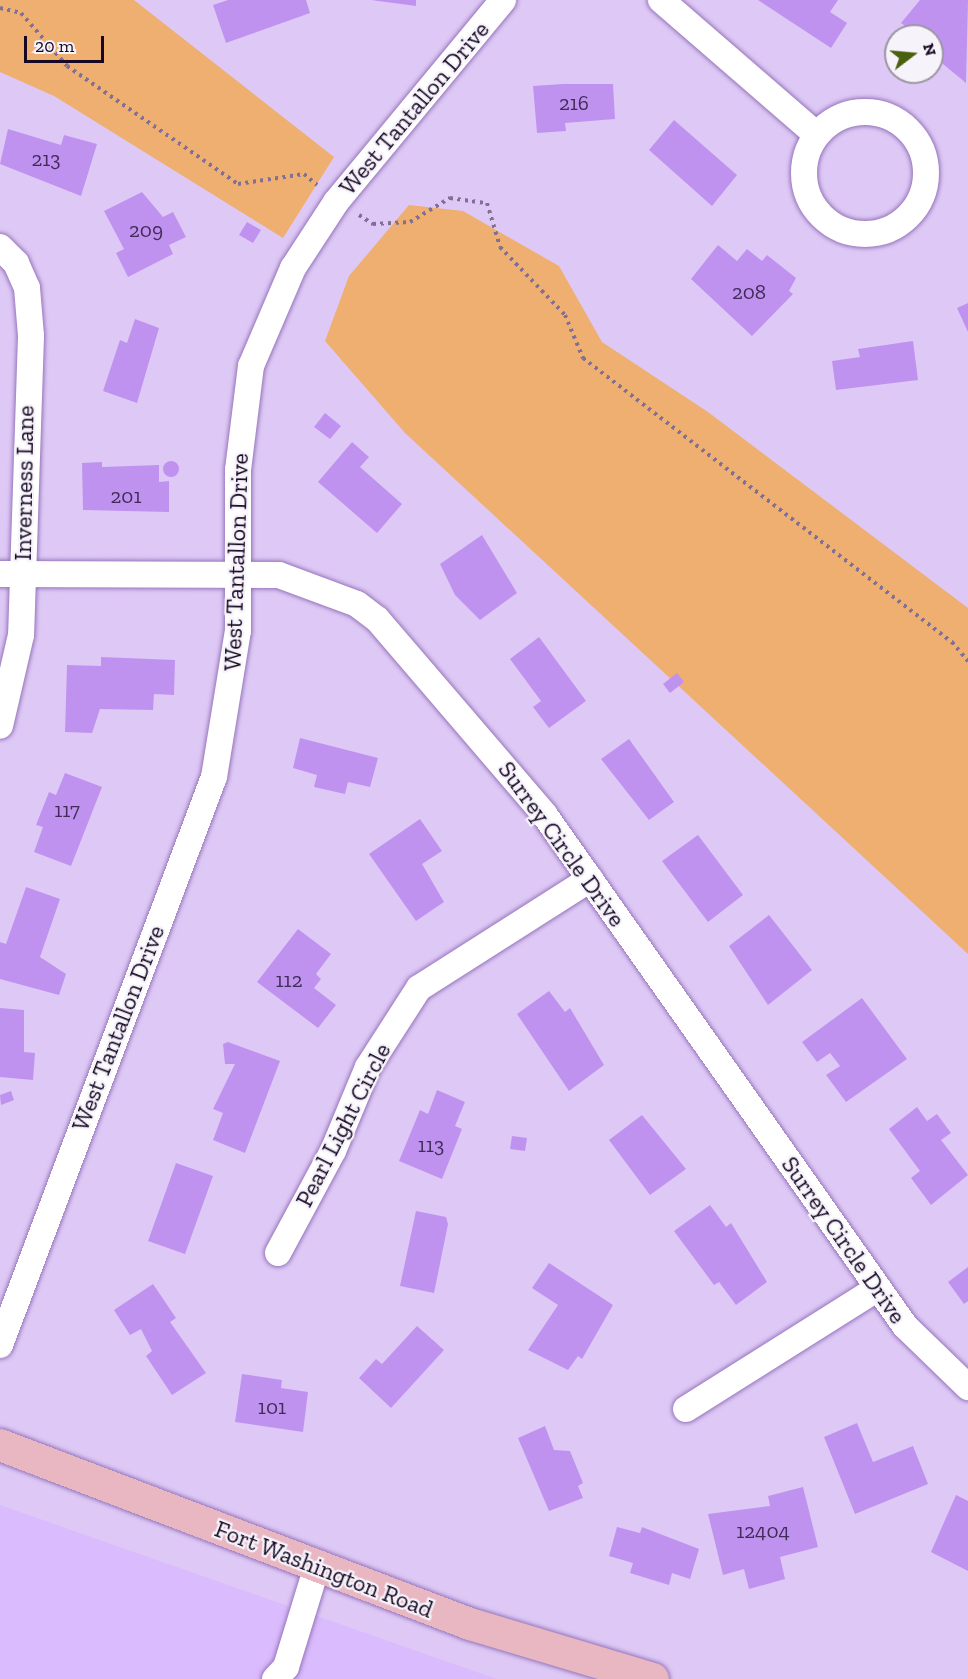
<!DOCTYPE html>
<style>
body{margin:0}
#map{position:relative;width:968px;height:1679px;overflow:hidden;background:#dec9f6;font-family:"Zilla Slab",serif}
div>[style]{position:absolute}
[style*='--x']{left:calc(var(--x)*1px);top:calc(var(--y)*1px);width:calc(var(--w)*1px);rotate:calc(var(--a)*1deg)}
.built>*{inset:0;background:#dabbfd}
.green>*{inset:0;background:#eeaf70}
.building>*{inset:0;background:#c092f0}
.round{border-radius:50%}
.path>*{height:4px;margin-top:-2px;transform-origin:0;background:repeating-linear-gradient(90deg,#816f94 0 3px,transparent 0 7.5px)}
.roads{filter:drop-shadow(0 0 2px #9675bb) drop-shadow(0 0 2px #9675bb)}
.minor>*{height:26px;margin:-13px;padding:0 13px;transform-origin:13px;border-radius:13px;background:#fff}
.minor>.ring{margin:-13px;padding:0;box-sizing:content-box;background:none;border:26px solid #fff;border-radius:50%}
.major>*{height:32px;margin:-16px;padding:0 16px;transform-origin:16px;border-radius:16px;background:#e8b7c2}
span{translate:-50% -50%;white-space:nowrap;text-align:center;line-height:1.15;-webkit-text-stroke:4.5px #f6f3fa;paint-order:stroke}
.number-label{font-size:21px;color:#412b57}
.number-label span{-webkit-text-stroke-width:0}
.street-label{font-size:24px;color:#170924}
.north{position:absolute;left:884px;top:24px;width:60px;height:60px;box-sizing:border-box;background:#f6f3fa;border:2px solid #9d95a4;border-radius:50%;rotate:74deg;font-size:16px;font-weight:700;line-height:24px;text-align:center;color:#170924}
.north::after{content:'';display:block;margin:auto;width:21px;height:27px;background:#49610f;clip-path:polygon(50% 0,100% 100%,50% 72%,0 100%)}
.scale{position:absolute;left:24px;top:36px;width:80px;height:27px;box-sizing:border-box;border:3px solid #170924;border-top:0;padding-left:8px;font-size:18px;line-height:21px;white-space:nowrap;color:#170924;-webkit-text-stroke:4px #f6f3fa;paint-order:stroke}
</style>
<div id="map">
<div class="built">
<div style="clip-path:polygon(0 1505px,497px 1679px,0 1679px)"></div>
</div>
<div class="green">
<div style="clip-path:polygon(0 0,134px 0,334px 157px,283px 238px,54px 96px,0 72px)"></div>
<div style="clip-path:polygon(409px 205px,463px 211px,559px 266px,602px 342px,708px 412px,968px 608px,968px 954px,405px 433px,325px 341px,349px 276px)"></div>
</div>
<div class="building">
<div style="clip-path:polygon(228px 0,306px 0,310px 13px,226px 43px,213px 5px)"></div>
<div style="clip-path:polygon(371px 0,416px 0,416px 6px)"></div>
<div style="clip-path:polygon(758px 0,838px 0,830px 12px,847px 23px,831px 48px)"></div>
<div style="clip-path:polygon(920px 0,968px 0,966px 83px,932px 55px,932px 36px,918px 36px,901px 23px)"></div>
<div style="clip-path:polygon(563px 84px,613px 84px,615px 119px,565px 123px,566px 131px,537px 133px,533px 86px)"></div>
<div style="clip-path:polygon(674px 120px,737px 175px,712px 206px,649px 150px)"></div>
<div style="clip-path:polygon(8px 129px,61px 145px,64px 135px,97px 144px,81px 196px,0 164px)"></div>
<div style="clip-path:polygon(142px 192px,163px 217px,173px 212px,186px 237px,169px 245px,173px 254px,128px 277px,116px 253px,124px 249px,104px 211px)"></div>
<div style="clip-path:polygon(247px 222px,261px 230px,253px 243px,239px 235px)"></div>
<div style="clip-path:polygon(718px 245px,737px 261px,747px 249px,762px 261px,767px 255px,796px 278px,789px 291px,793px 294px,752px 336px,691px 279px)"></div>
<div style="clip-path:polygon(968px 303px,968px 332px,957px 308px)"></div>
<div style="clip-path:polygon(135px 319px,159px 328px,137px 403px,103px 391px,120px 340px,127px 343px)"></div>
<div style="clip-path:polygon(913px 341px,918px 380px,836px 390px,832px 361px,860px 357px,858px 349px)"></div>
<div style="clip-path:polygon(325px 413px,341px 426px,330px 439px,314px 427px)"></div>
<div style="clip-path:polygon(352px 442px,369px 457px,360px 467px,402px 504px,377px 533px,318px 482px)"></div>
<div class="round" style="left:163px;top:461px;width:16px;height:16px"></div>
<div style="clip-path:polygon(102px 462px,102px 467px,159px 465px,159px 482px,169px 481px,169px 512px,83px 510px,82px 463px)"></div>
<div style="clip-path:polygon(482px 535px,517px 593px,480px 620px,455px 595px,440px 564px)"></div>
<div style="clip-path:polygon(539px 637px,586px 701px,549px 728px,533px 707px,541px 701px,510px 659px)"></div>
<div style="clip-path:polygon(101px 657px,175px 660px,174px 695px,154px 694px,153px 710px,100px 709px,92px 733px,65px 732px,67px 665px,101px 666px)"></div>
<div style="clip-path:polygon(677px 673px,684px 682px,670px 693px,663px 684px)"></div>
<div style="clip-path:polygon(300px 738px,378px 758px,370px 787px,348px 782px,345px 794px,314px 787px,317px 775px,293px 768px)"></div>
<div style="clip-path:polygon(629px 739px,674px 802px,649px 820px,601px 759px)"></div>
<div style="clip-path:polygon(65px 773px,102px 787px,71px 866px,34px 852px,43px 827px,36px 825px,49px 792px,56px 795px)"></div>
<div style="clip-path:polygon(420px 819px,442px 851px,422px 864px,444px 902px,416px 921px,369px 854px)"></div>
<div style="clip-path:polygon(698px 835px,743px 895px,708px 922px,662px 861px)"></div>
<div style="clip-path:polygon(26px 887px,60px 899px,40px 957px,66px 974px,59px 995px,0 979px,0 942px,6px 944px)"></div>
<div style="clip-path:polygon(769px 915px,812px 970px,768px 1005px,729px 946px)"></div>
<div style="clip-path:polygon(298px 929px,331px 954px,316px 974px,321px 979px,314px 988px,336px 1005px,318px 1028px,257px 982px)"></div>
<div style="clip-path:polygon(549px 991px,565px 1012px,570px 1008px,604px 1065px,569px 1091px,517px 1014px)"></div>
<div style="clip-path:polygon(862px 998px,907px 1059px,846px 1102px,826px 1075px,840px 1066px,830px 1053px,817px 1062px,802px 1042px)"></div>
<div style="clip-path:polygon(0 1008px,24px 1010px,24px 1052px,35px 1053px,33px 1080px,0 1077px)"></div>
<div style="clip-path:polygon(228px 1042px,280px 1061px,245px 1153px,213px 1140px,223px 1113px,213px 1109px,235px 1064px,225px 1064px,223px 1044px)"></div>
<div style="clip-path:polygon(437px 1090px,465px 1102px,455px 1126px,462px 1129px,442px 1179px,399px 1161px,420px 1110px,428px 1114px)"></div>
<div style="clip-path:polygon(11px 1091px,14px 1100px,1px 1105px,0 1095px)"></div>
<div style="clip-path:polygon(917px 1107px,927px 1121px,937px 1114px,951px 1133px,941px 1140px,968px 1175px,931px 1205px,911px 1178px,920px 1171px,889px 1129px)"></div>
<div style="clip-path:polygon(642px 1115px,686px 1169px,650px 1195px,609px 1140px)"></div>
<div style="clip-path:polygon(512px 1136px,527px 1138px,525px 1151px,510px 1149px)"></div>
<div style="clip-path:polygon(176px 1163px,213px 1176px,185px 1254px,148px 1241px)"></div>
<div style="clip-path:polygon(710px 1205px,726px 1227px,731px 1223px,767px 1282px,736px 1305px,719px 1282px,714px 1285px,674px 1231px)"></div>
<div style="clip-path:polygon(416px 1211px,446px 1217px,448px 1224px,434px 1293px,400px 1286px)"></div>
<div style="clip-path:polygon(549px 1263px,613px 1305px,582px 1359px,578px 1356px,568px 1370px,528px 1350px,558px 1305px,532px 1288px)"></div>
<div style="clip-path:polygon(968px 1267px,968px 1301px,964px 1304px,948px 1282px)"></div>
<div style="clip-path:polygon(153px 1284px,176px 1318px,170px 1322px,206px 1373px,172px 1395px,146px 1356px,152px 1351px,141px 1329px,130px 1335px,114px 1310px)"></div>
<div style="clip-path:polygon(417px 1326px,444px 1350px,391px 1408px,359px 1378px,376px 1359px,382px 1364px)"></div>
<div style="clip-path:polygon(242px 1374px,282px 1380px,281px 1388px,308px 1392px,303px 1432px,235px 1422px)"></div>
<div style="clip-path:polygon(857px 1423px,873px 1462px,913px 1446px,928px 1484px,855px 1514px,824px 1437px)"></div>
<div style="clip-path:polygon(545px 1426px,554px 1450px,570px 1451px,583px 1483px,578px 1486px,583px 1498px,549px 1511px,518px 1438px)"></div>
<div style="clip-path:polygon(803px 1487px,818px 1547px,780px 1557px,785px 1579px,749px 1589px,744px 1569px,723px 1575px,708px 1514px,770px 1506px,768px 1496px)"></div>
<div style="clip-path:polygon(956px 1495px,968px 1501px,968px 1571px,931px 1552px)"></div>
<div style="clip-path:polygon(617px 1527px,640px 1533px,642px 1527px,699px 1549px,690px 1579px,672px 1573px,669px 1585px,630px 1573px,633px 1563px,609px 1556px)"></div>
</div>
<div class="path">
<div style="--x:0;--y:8;--w:22;--a:13"></div>
<div style="--x:21;--y:13;--w:70;--a:49"></div>
<div style="--x:67;--y:66;--w:208;--a:34.6"></div>
<div style="--x:238;--y:184;--w:67;--a:-8.6"></div>
<div style="--x:304;--y:174;--w:17;--a:40"></div>
<div style="--x:359;--y:215;--w:17;--a:33"></div>
<div style="--x:373;--y:224;--w:37;--a:-3"></div>
<div style="--x:410;--y:222;--w:47;--a:-31"></div>
<div style="--x:450;--y:198;--w:37;--a:8"></div>
<div style="--x:487;--y:203;--w:46;--a:73.5"></div>
<div style="--x:500;--y:247;--w:94;--a:46.3"></div>
<div style="--x:565;--y:315;--w:47;--a:67.3"></div>
<div style="--x:583;--y:358;--w:466;--a:37.6"></div>
<div style="--x:952;--y:642;--w:25;--a:50"></div>
</div>
<div class="roads">
<div class="minor">
<div style="--x:661;--y:0;--w:206;--a:40.9"></div>
<div class="ring" style="left:804px;top:112px;width:96px;height:96px"></div>
<div style="--x:0;--y:247;--w:23;--a:45"></div>
<div style="--x:16;--y:263;--w:27;--a:66"></div>
<div style="--x:27;--y:288;--w:48;--a:85.2"></div>
<div style="--x:31;--y:336;--w:299;--a:91.9"></div>
<div style="--x:21;--y:635;--w:93;--a:103"></div>
<div style="--x:0;--y:574;--w:279;--a:0.2"></div>
<div style="--x:279;--y:575;--w:83;--a:20.4"></div>
<div style="--x:357;--y:604;--w:25;--a:37"></div>
<div style="--x:377;--y:619;--w:257;--a:49.4"></div>
<div style="--x:544;--y:814;--w:626;--a:54.81"></div>
<div style="--x:905;--y:1326;--w:88;--a:44.1"></div>
<div style="--x:278;--y:1253;--w:116;--a:-61.7"></div>
<div style="--x:333;--y:1151;--w:91;--a:-67.4"></div>
<div style="--x:368;--y:1067;--w:94;--a:-57.2"></div>
<div style="--x:419;--y:988;--w:203;--a:-32.5"></div>
<div style="--x:0;--y:1345;--w:607;--a:-69.36"></div>
<div style="--x:214;--y:777;--w:148;--a:-80.7"></div>
<div style="--x:238;--y:631;--w:161;--a:-90"></div>
<div style="--x:238;--y:470;--w:105;--a:-82.9"></div>
<div style="--x:251;--y:366;--w:107;--a:-66.8"></div>
<div style="--x:293;--y:268;--w:79;--a:-56.9"></div>
<div style="--x:336;--y:202;--w:262;--a:-50.4"></div>
<div style="--x:686;--y:1409;--w:227;--a:-32.2"></div>
<div style="--x:275;--y:1679;--w:16;--a:-47"></div>
<div style="--x:286;--y:1667;--w:106;--a:-72.9"></div>
</div>
<div class="major">
<div style="--x:0;--y:1445;--w:503;--a:20.85"></div>
<div style="--x:470;--y:1624;--w:191;--a:16.7"></div>
</div>
</div>
<div class="number-label">
<span style="left:574px;top:103px">216</span>
<span style="left:46px;top:159px">213</span>
<span style="left:146px;top:230px">209</span>
<span style="left:749px;top:292px">208</span>
<span style="left:126px;top:496px">201</span>
<span style="left:67px;top:810px">117</span>
<span style="left:289px;top:980px">112</span>
<span style="left:431px;top:1145px">113</span>
<span style="left:272px;top:1407px">101</span>
<span style="left:763px;top:1531px">12404</span>
</div>
<div class="street-label">
<span style="left:414px;top:108px;rotate:-50deg">West Tantallon Drive</span>
<span style="left:24px;top:483px;rotate:-89deg">Inverness Lane</span>
<span style="left:236px;top:562px;rotate:-88deg">West Tantallon Drive</span>
<span style="left:562px;top:844px;rotate:54deg">Surrey Circle Drive</span>
<span style="left:118px;top:1028px;rotate:-69deg">West Tantallon Drive</span>
<span style="left:343px;top:1125px;rotate:-63deg">Pearl Light Circle</span>
<span style="left:844px;top:1240px;rotate:55deg">Surrey Circle Drive</span>
<span style="left:324px;top:1569px;rotate:21deg">Fort Washington Road</span>
</div>
<div class="north">N</div>
<div class="scale">20 m</div>
</div>
